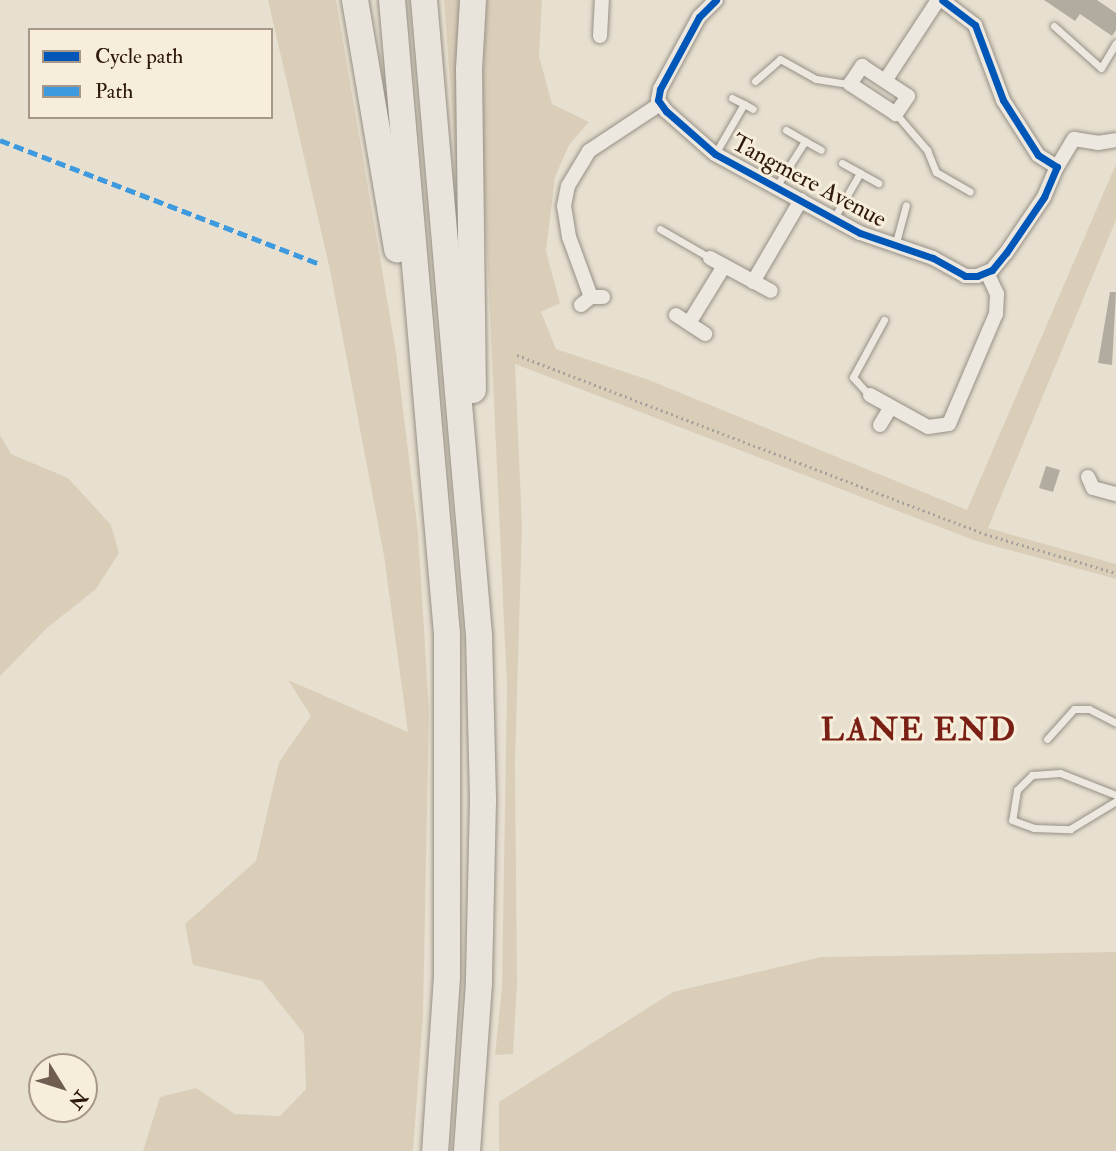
<!DOCTYPE html>
<style>
body{margin:0}
#map{position:relative;width:1116px;height:1151px;overflow:hidden;background:#e7e0d0;font-family:"IM FELL Double Pica",serif}
div>[style]{position:absolute}
[style*='--x']{left:calc(var(--x)*1px);top:calc(var(--y)*1px);width:calc(var(--w)*1px);rotate:calc(var(--a)*1deg)}
.green>*{inset:0;background:#daceb9}
.building>*{inset:0;background:#b2aba0}
.path>*{height:2.5px;margin-top:-1.25px;transform-origin:0;background:repeating-linear-gradient(90deg,#a7a29b 0 2px,transparent 0 5.5px)}
.roads{filter:drop-shadow(0 0 2px #968f85) drop-shadow(0 0 2px #968f85)}
.lane>*{height:7px;margin:-3.5px;padding:0 3.5px;transform-origin:3.5px;border-radius:3.5px;background:#ece8e0}
.street>*{height:14px;margin:-7px;padding:0 7px;transform-origin:7px;border-radius:7px;background:#ece8e0}
.highway>*{height:26px;margin:-13px;padding:0 13px;transform-origin:13px;border-radius:13px;background:#e9e4db}
.quiet>*{height:5px;margin-top:-2.5px;transform-origin:0;background:repeating-linear-gradient(90deg,#3d9ade 0 10px,transparent 0 15px)}
.cycleway>*{height:7px;margin:-3.5px;padding:0 3.5px;transform-origin:3.5px;border-radius:3.5px;background:#0057b8}
span{translate:-50% -50%;white-space:nowrap;text-align:center;line-height:1.15;-webkit-text-stroke:6px #f6edda;paint-order:stroke}
.street-label{font-size:24px;color:#2e170d}
.district-label{font-size:32px;color:#7a1f14;font-weight:700;letter-spacing:2px}
.legend{position:absolute;left:28px;top:28px;width:245px;height:91px;box-sizing:border-box;background:#f6edda;border:2px solid #a69788;margin:0;padding:9px 12px;list-style:none;font-size:21px;color:#2e170d}
.legend li{display:flex;align-items:center;gap:14px;height:35px}
.legend b{width:35px;border:2px solid #a69788}
.north{position:absolute;left:28px;top:1053px;width:70px;height:70px;box-sizing:border-box;background:#f6edda;border:2px solid #a69788;border-radius:50%;rotate:128deg;font-size:19px;font-weight:700;line-height:28px;text-align:center;color:#2e170d}
.north::after{content:'';display:block;margin:auto;width:24px;height:32px;background:#6f5d51;clip-path:polygon(50% 0,100% 100%,50% 72%,0 100%)}
</style>
<div id="map">
<div class="green">
<div style="clip-path:polygon(268px 0,336px 0,396px 352px,418px 532px,429px 711px,423px 1016px,413px 1151px,143px 1151px,160px 1097px,196px 1088px,235px 1114px,280px 1116px,306px 1089px,304px 1034px,262px 981px,193px 965px,185px 924px,256px 861px,279px 762px,311px 716px,288px 680px,408px 732px,384px 556px,330px 270px)"></div>
<div style="clip-path:polygon(444px 0,464px 0,458px 197px,446px 27px)"></div>
<div style="clip-path:polygon(487px 0,542px 0,539px 56px,552px 104px,589px 122px,569px 145px,555px 177px,546px 251px,560px 303px,541px 312px,556px 349px,649px 380px,967px 510px,1116px 164px,1116px 220px,988px 528px,1116px 564px,1116px 579px,976px 541px,515px 364px,522px 527px,515px 762px,517px 983px,513px 1054px,495px 1055px,502px 987px,507px 687px,481px 118px)"></div>
<div style="clip-path:polygon(0 435px,11px 454px,68px 478px,111px 525px,119px 553px,96px 589px,47px 628px,0 676px)"></div>
<div style="clip-path:polygon(1116px 952px,1116px 1151px,499px 1151px,499px 1102px,673px 992px,821px 957px)"></div>
</div>
<div class="building">
<div style="clip-path:polygon(1044px 0,1097px 0,1116px 13px,1116px 30px,1112px 36px,1080px 14px,1075px 21px)"></div>
<div style="clip-path:polygon(1110px 292px,1116px 292px,1112px 365px,1098px 363px)"></div>
<div style="clip-path:polygon(1046px 466px,1060px 470px,1053px 492px,1039px 488px)"></div>
</div>
<div class="path">
<div style="--x:517;--y:355;--w:501;--a:20.93"></div>
<div style="--x:985;--y:534;--w:137;--a:16.6"></div>
</div>
<div class="roads">
<div class="lane">
<div style="--x:1054;--y:26;--w:63;--a:41.8"></div>
<div style="--x:1101;--y:68;--w:29;--a:-59"></div>
<div style="--x:755;--y:81;--w:33;--a:-41"></div>
<div style="--x:780;--y:59;--w:41;--a:29.1"></div>
<div style="--x:816;--y:79;--w:33;--a:9"></div>
<div style="--x:732;--y:98;--w:13;--a:27"></div>
<div style="--x:896;--y:114;--w:48;--a:49.3"></div>
<div style="--x:927;--y:150;--w:24;--a:68"></div>
<div style="--x:936;--y:172;--w:39;--a:30"></div>
<div style="--x:786;--y:130;--w:22;--a:30"></div>
<div style="--x:715;--y:154;--w:58;--a:-59.9"></div>
<div style="--x:744;--y:104;--w:10;--a:29"></div>
<div style="--x:842;--y:163;--w:21;--a:29"></div>
<div style="--x:776;--y:187;--w:54;--a:-57.8"></div>
<div style="--x:805;--y:141;--w:18;--a:29"></div>
<div style="--x:834;--y:218;--w:52;--a:-60"></div>
<div style="--x:860;--y:173;--w:21;--a:29"></div>
<div style="--x:660;--y:229;--w:58;--a:30.1"></div>
<div style="--x:895;--y:246;--w:42;--a:-75"></div>
<div style="--x:869;--y:395;--w:24;--a:-132"></div>
<div style="--x:853;--y:377;--w:65;--a:-61.5"></div>
<div style="--x:1047;--y:739;--w:40;--a:-48"></div>
<div style="--x:1074;--y:709;--w:15;--a:0"></div>
<div style="--x:1089;--y:709;--w:30;--a:27"></div>
<div style="--x:1116;--y:795;--w:60;--a:-158.6"></div>
<div style="--x:1060;--y:773;--w:28;--a:176"></div>
<div style="--x:1032;--y:775;--w:21;--a:135"></div>
<div style="--x:1017;--y:790;--w:30;--a:99"></div>
<div style="--x:1012;--y:820;--w:23;--a:20"></div>
<div style="--x:1034;--y:828;--w:36;--a:2"></div>
<div style="--x:1070;--y:829;--w:54;--a:-31.3"></div>
</div>
<div class="street">
<div style="--x:716;--y:0;--w:24;--a:135"></div>
<div style="--x:699;--y:17;--w:82;--a:118.4"></div>
<div style="--x:660;--y:89;--w:11;--a:100"></div>
<div style="--x:658;--y:100;--w:14;--a:54"></div>
<div style="--x:666;--y:111;--w:65;--a:41.3"></div>
<div style="--x:715;--y:154;--w:165;--a:28.6"></div>
<div style="--x:860;--y:233;--w:77;--a:18.9"></div>
<div style="--x:933;--y:258;--w:37;--a:29"></div>
<div style="--x:965;--y:276;--w:12;--a:0"></div>
<div style="--x:977;--y:276;--w:16;--a:-22"></div>
<div style="--x:992;--y:270;--w:22;--a:-51"></div>
<div style="--x:1006;--y:253;--w:68;--a:-55.8"></div>
<div style="--x:1044;--y:197;--w:33;--a:-67"></div>
<div style="--x:1057;--y:167;--w:22;--a:-148"></div>
<div style="--x:1038;--y:155;--w:65;--a:-122.5"></div>
<div style="--x:1003;--y:100;--w:80;--a:-110.5"></div>
<div style="--x:975;--y:25;--w:41;--a:-142.9"></div>
<div style="--x:600;--y:36;--w:36;--a:-87"></div>
<div style="--x:862;--y:66;--w:55;--a:33.1"></div>
<div style="--x:908;--y:96;--w:22;--a:124"></div>
<div style="--x:896;--y:114;--w:55;--a:-146.9"></div>
<div style="--x:850;--y:84;--w:22;--a:-56"></div>
<div style="--x:885;--y:81;--w:97;--a:-56.8"></div>
<div style="--x:1057;--y:167;--w:33;--a:-59"></div>
<div style="--x:1074;--y:139;--w:24;--a:9"></div>
<div style="--x:1098;--y:143;--w:18;--a:-9"></div>
<div style="--x:710;--y:258;--w:69;--a:28.4"></div>
<div style="--x:753;--y:282;--w:95;--a:-59.7"></div>
<div style="--x:591;--y:297;--w:64;--a:-110.1"></div>
<div style="--x:569;--y:237;--w:31;--a:-99"></div>
<div style="--x:564;--y:206;--w:20;--a:-79"></div>
<div style="--x:568;--y:186;--w:41;--a:-59"></div>
<div style="--x:589;--y:151;--w:85;--a:-33.5"></div>
<div style="--x:581;--y:305;--w:13;--a:-39"></div>
<div style="--x:591;--y:297;--w:12;--a:0"></div>
<div style="--x:676;--y:315;--w:35;--a:33"></div>
<div style="--x:689;--y:323;--w:67;--a:-58.4"></div>
<div style="--x:870;--y:395;--w:66;--a:28.9"></div>
<div style="--x:928;--y:427;--w:21;--a:-8"></div>
<div style="--x:949;--y:424;--w:120;--a:-66.9"></div>
<div style="--x:996;--y:314;--w:20;--a:-87"></div>
<div style="--x:997;--y:294;--w:23;--a:-115"></div>
<div style="--x:880;--y:425;--w:21;--a:-59"></div>
<div style="--x:1088;--y:477;--w:12;--a:66"></div>
<div style="--x:1093;--y:488;--w:24;--a:15"></div>
</div>
<div class="highway">
<div style="--x:355;--y:0;--w:253;--a:80.4"></div>
<div style="--x:392;--y:0;--w:636;--a:85.04"></div>
<div style="--x:447;--y:634;--w:343;--a:90"></div>
<div style="--x:447;--y:977;--w:174;--a:93.9"></div>
<div style="--x:424;--y:0;--w:637;--a:85.05"></div>
<div style="--x:479;--y:635;--w:166;--a:88.6"></div>
<div style="--x:483;--y:801;--w:182;--a:91.3"></div>
<div style="--x:479;--y:983;--w:168;--a:94.1"></div>
<div style="--x:473;--y:0;--w:69;--a:93.3"></div>
<div style="--x:469;--y:69;--w:321;--a:89.3"></div>
</div>
</div>
<div class="quiet">
<div style="--x:0;--y:140;--w:343;--a:21.2"></div>
</div>
<div class="cycleway">
<div style="--x:716;--y:0;--w:24;--a:135"></div>
<div style="--x:699;--y:17;--w:82;--a:118.4"></div>
<div style="--x:660;--y:89;--w:11;--a:100"></div>
<div style="--x:658;--y:100;--w:14;--a:54"></div>
<div style="--x:666;--y:111;--w:65;--a:41.3"></div>
<div style="--x:715;--y:154;--w:165;--a:28.6"></div>
<div style="--x:860;--y:233;--w:77;--a:18.9"></div>
<div style="--x:933;--y:258;--w:37;--a:29"></div>
<div style="--x:965;--y:276;--w:12;--a:0"></div>
<div style="--x:977;--y:276;--w:16;--a:-22"></div>
<div style="--x:992;--y:270;--w:22;--a:-51"></div>
<div style="--x:1006;--y:253;--w:68;--a:-55.8"></div>
<div style="--x:1044;--y:197;--w:33;--a:-67"></div>
<div style="--x:1057;--y:167;--w:22;--a:-148"></div>
<div style="--x:1038;--y:155;--w:65;--a:-122.5"></div>
<div style="--x:1003;--y:100;--w:80;--a:-110.5"></div>
<div style="--x:975;--y:25;--w:41;--a:-142.9"></div>
</div>
<div class="street-label">
<span style="left:809px;top:181px;rotate:28deg">Tangmere Avenue</span>
</div>
<div class="district-label">
<span style="left:919px;top:730px">LANE END</span>
</div>
<ul class="legend">
<li><b style="height:9px;background:#0057b8"></b>Cycle path</li>
<li><b style="height:9px;background:#3d9ade"></b>Path</li>
</ul>
<div class="north">N</div>
</div>
